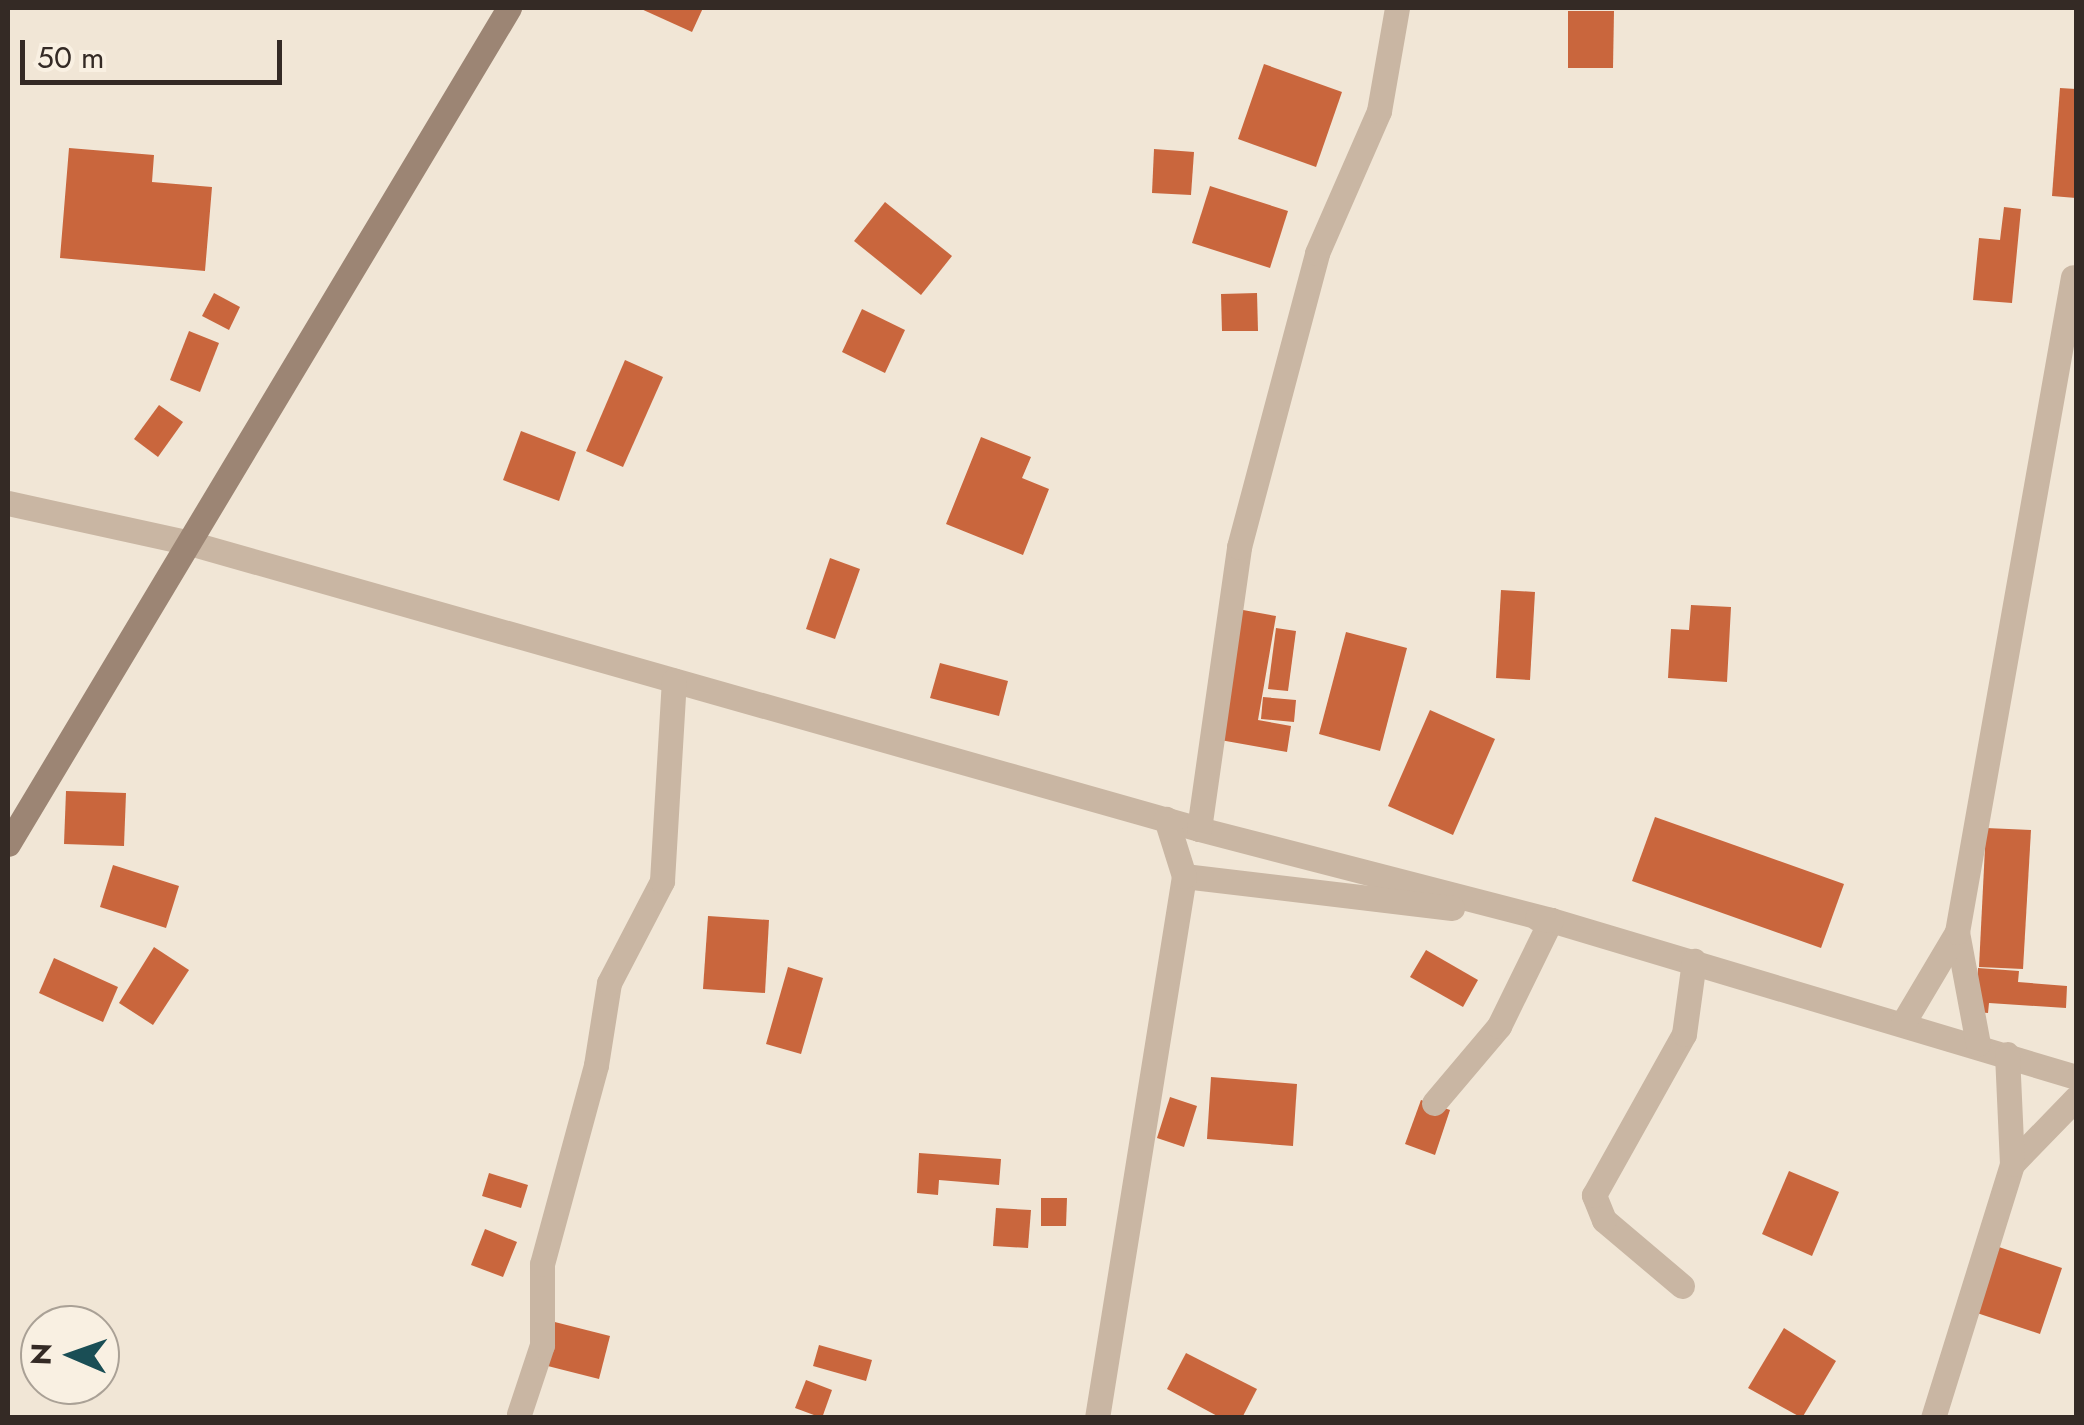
<!DOCTYPE html>
<style>
body{margin:0}
#map{position:relative;width:2084px;height:1425px;overflow:hidden;background:#f1e6d6;font-family:Jost,sans-serif}
div>[style]{position:absolute}
[style*='--x']{left:calc(var(--x)*1px);top:calc(var(--y)*1px);width:calc(var(--w)*1px);rotate:calc(var(--a)*1deg)}
.building>*{inset:0;background:#c9663d}
.street>*{height:25px;margin:-12.5px;padding:0 12.5px;transform-origin:12.5px;border-radius:12.5px;background:#c9b6a3}
.secondary>*{height:25px;margin:-12.5px;padding:0 12.5px;transform-origin:12.5px;border-radius:12.5px;background:#9c8574}
span{translate:-50% -50%;white-space:nowrap;text-align:center;line-height:1.15;-webkit-text-stroke:8px #f9f0e2;paint-order:stroke}
.frame{position:absolute;inset:0;border:10px solid #342a25;pointer-events:none}
.north{position:absolute;left:20px;top:1305px;width:100px;height:100px;box-sizing:border-box;background:#f9f0e2;border:2px solid #aaa196;border-radius:50%;rotate:272deg;font-size:28px;font-weight:700;line-height:40px;text-align:center;color:#342a25}
.north::after{content:'';display:block;margin:auto;width:35px;height:45px;background:#1a4e55;clip-path:polygon(50% 0,100% 100%,50% 72%,0 100%)}
.scale{position:absolute;left:20px;top:40px;width:262px;height:45px;box-sizing:border-box;border:5px solid #342a25;border-top:0;padding-left:12px;font-size:30px;line-height:35px;white-space:nowrap;color:#342a25;-webkit-text-stroke:8px #f9f0e2;paint-order:stroke}
</style>
<div id="map">
<div class="building">
<div style="clip-path:polygon(639px 8px,703px 8px,692px 32px)"></div>
<div style="clip-path:polygon(1568px 11px,1614px 11px,1613px 68px,1568px 68px)"></div>
<div style="clip-path:polygon(1264px 64px,1342px 92px,1316px 167px,1238px 139px)"></div>
<div style="clip-path:polygon(2060px 88px,2076px 89px,2076px 198px,2052px 196px)"></div>
<div style="clip-path:polygon(69px 148px,154px 155px,152px 182px,212px 187px,205px 271px,60px 258px)"></div>
<div style="clip-path:polygon(1154px 149px,1194px 152px,1191px 195px,1152px 193px)"></div>
<div style="clip-path:polygon(1210px 186px,1288px 211px,1270px 268px,1192px 243px)"></div>
<div style="clip-path:polygon(885px 202px,952px 256px,921px 295px,854px 241px)"></div>
<div style="clip-path:polygon(2004px 207px,2021px 209px,2012px 303px,1973px 300px,1979px 238px,2000px 240px)"></div>
<div style="clip-path:polygon(214px 293px,240px 307px,229px 330px,202px 316px)"></div>
<div style="clip-path:polygon(1257px 293px,1258px 331px,1222px 331px,1221px 294px)"></div>
<div style="clip-path:polygon(862px 309px,905px 330px,885px 373px,842px 352px)"></div>
<div style="clip-path:polygon(189px 331px,219px 343px,200px 392px,170px 380px)"></div>
<div style="clip-path:polygon(625px 360px,663px 377px,623px 467px,586px 451px)"></div>
<div style="clip-path:polygon(159px 405px,183px 422px,158px 457px,134px 439px)"></div>
<div style="clip-path:polygon(521px 431px,576px 452px,559px 501px,503px 480px)"></div>
<div style="clip-path:polygon(981px 437px,1031px 457px,1022px 478px,1049px 489px,1023px 555px,946px 524px)"></div>
<div style="clip-path:polygon(830px 558px,860px 569px,835px 639px,806px 629px)"></div>
<div style="clip-path:polygon(1501px 590px,1535px 592px,1530px 680px,1496px 678px)"></div>
<div style="clip-path:polygon(1691px 605px,1731px 607px,1727px 682px,1668px 678px,1671px 629px,1689px 630px)"></div>
<div style="clip-path:polygon(1232px 608px,1276px 616px,1258px 720px,1291px 726px,1287px 752px,1209px 738px)"></div>
<div style="clip-path:polygon(1276px 628px,1296px 631px,1288px 691px,1268px 689px)"></div>
<div style="clip-path:polygon(1346px 632px,1407px 648px,1380px 751px,1319px 734px)"></div>
<div style="clip-path:polygon(940px 663px,1008px 681px,999px 716px,930px 698px)"></div>
<div style="clip-path:polygon(1263px 697px,1296px 700px,1294px 722px,1261px 719px)"></div>
<div style="clip-path:polygon(1430px 710px,1495px 739px,1453px 835px,1388px 806px)"></div>
<div style="clip-path:polygon(66px 791px,126px 793px,124px 846px,64px 844px)"></div>
<div style="clip-path:polygon(1655px 817px,1844px 884px,1821px 948px,1632px 881px)"></div>
<div style="clip-path:polygon(1986px 828px,2031px 830px,2023px 969px,1979px 967px)"></div>
<div style="clip-path:polygon(113px 865px,179px 886px,166px 928px,100px 907px)"></div>
<div style="clip-path:polygon(708px 916px,769px 920px,765px 993px,703px 989px)"></div>
<div style="clip-path:polygon(154px 947px,189px 970px,153px 1025px,119px 1003px)"></div>
<div style="clip-path:polygon(1426px 950px,1478px 980px,1463px 1007px,1410px 977px)"></div>
<div style="clip-path:polygon(54px 958px,118px 987px,103px 1022px,39px 993px)"></div>
<div style="clip-path:polygon(788px 967px,823px 978px,801px 1054px,766px 1044px)"></div>
<div style="clip-path:polygon(1978px 968px,2019px 971px,2018px 982px,2067px 986px,2066px 1008px,1989px 1003px,1988px 1013px,1976px 1012px)"></div>
<div style="clip-path:polygon(1211px 1077px,1297px 1084px,1293px 1146px,1207px 1139px)"></div>
<div style="clip-path:polygon(1170px 1097px,1197px 1106px,1184px 1147px,1157px 1138px)"></div>
<div style="clip-path:polygon(1421px 1100px,1450px 1110px,1435px 1155px,1405px 1144px)"></div>
<div style="clip-path:polygon(919px 1153px,1001px 1159px,999px 1185px,939px 1180px,938px 1195px,917px 1193px)"></div>
<div style="clip-path:polygon(1789px 1171px,1839px 1192px,1812px 1256px,1762px 1234px)"></div>
<div style="clip-path:polygon(489px 1173px,528px 1185px,521px 1208px,482px 1196px)"></div>
<div style="clip-path:polygon(1041px 1198px,1067px 1198px,1066px 1226px,1041px 1226px)"></div>
<div style="clip-path:polygon(996px 1208px,1031px 1210px,1028px 1248px,993px 1246px)"></div>
<div style="clip-path:polygon(485px 1229px,517px 1242px,503px 1277px,471px 1265px)"></div>
<div style="clip-path:polygon(1993px 1245px,2062px 1268px,2040px 1334px,1971px 1311px)"></div>
<div style="clip-path:polygon(539px 1318px,610px 1336px,599px 1379px,528px 1361px)"></div>
<div style="clip-path:polygon(1784px 1328px,1836px 1361px,1802px 1418px,1748px 1388px)"></div>
<div style="clip-path:polygon(819px 1345px,872px 1360px,866px 1381px,813px 1366px)"></div>
<div style="clip-path:polygon(1186px 1353px,1257px 1389px,1242px 1418px,1221px 1418px,1167px 1389px)"></div>
<div style="clip-path:polygon(806px 1380px,832px 1390px,822px 1418px,795px 1408px)"></div>
</div>
<div class="street">
<div style="--x:8;--y:503;--w:182;--a:12.4"></div>
<div style="--x:186;--y:542;--w:1053;--a:15.82"></div>
<div style="--x:1199;--y:829;--w:364;--a:14.5"></div>
<div style="--x:1551;--y:920;--w:548;--a:16.65"></div>
<div style="--x:1199;--y:829;--w:285;--a:-81.9"></div>
<div style="--x:1239;--y:547;--w:304;--a:-75.1"></div>
<div style="--x:1317;--y:253;--w:155;--a:-66.4"></div>
<div style="--x:1379;--y:111;--w:105;--a:-80.1"></div>
<div style="--x:1184;--y:876;--w:270;--a:6.8"></div>
<div style="--x:1957;--y:932;--w:114;--a:79.4"></div>
<div style="--x:1903;--y:1023;--w:106;--a:-59.3"></div>
<div style="--x:1957;--y:932;--w:665;--a:-79.96"></div>
<div style="--x:1434;--y:1103;--w:101;--a:-49.8"></div>
<div style="--x:1499;--y:1026;--w:118;--a:-63.9"></div>
<div style="--x:1551;--y:920;--w:14;--a:-172"></div>
<div style="--x:2012;--y:1164;--w:92;--a:-45.9"></div>
<div style="--x:1682;--y:1286;--w:102;--a:-139.8"></div>
<div style="--x:1604;--y:1220;--w:27;--a:-112"></div>
<div style="--x:1594;--y:1195;--w:184;--a:-60.8"></div>
<div style="--x:1684;--y:1034;--w:74;--a:-82.2"></div>
<div style="--x:519;--y:1414;--w:73;--a:-71.6"></div>
<div style="--x:542;--y:1345;--w:81;--a:-90"></div>
<div style="--x:542;--y:1264;--w:206;--a:-74.8"></div>
<div style="--x:596;--y:1065;--w:83;--a:-81"></div>
<div style="--x:609;--y:983;--w:115;--a:-62.5"></div>
<div style="--x:662;--y:881;--w:201;--a:-86.6"></div>
<div style="--x:1097;--y:1418;--w:549;--a:-80.88"></div>
<div style="--x:1184;--y:876;--w:60;--a:-107.5"></div>
<div style="--x:1933;--y:1418;--w:266;--a:-72.7"></div>
<div style="--x:2012;--y:1164;--w:110;--a:-92.6"></div>
</div>
<div class="secondary">
<div style="--x:8;--y:844;--w:975;--a:-59.07"></div>
</div>
<div class="frame"></div>
<div class="north">N</div>
<div class="scale">50 m</div>
</div>
